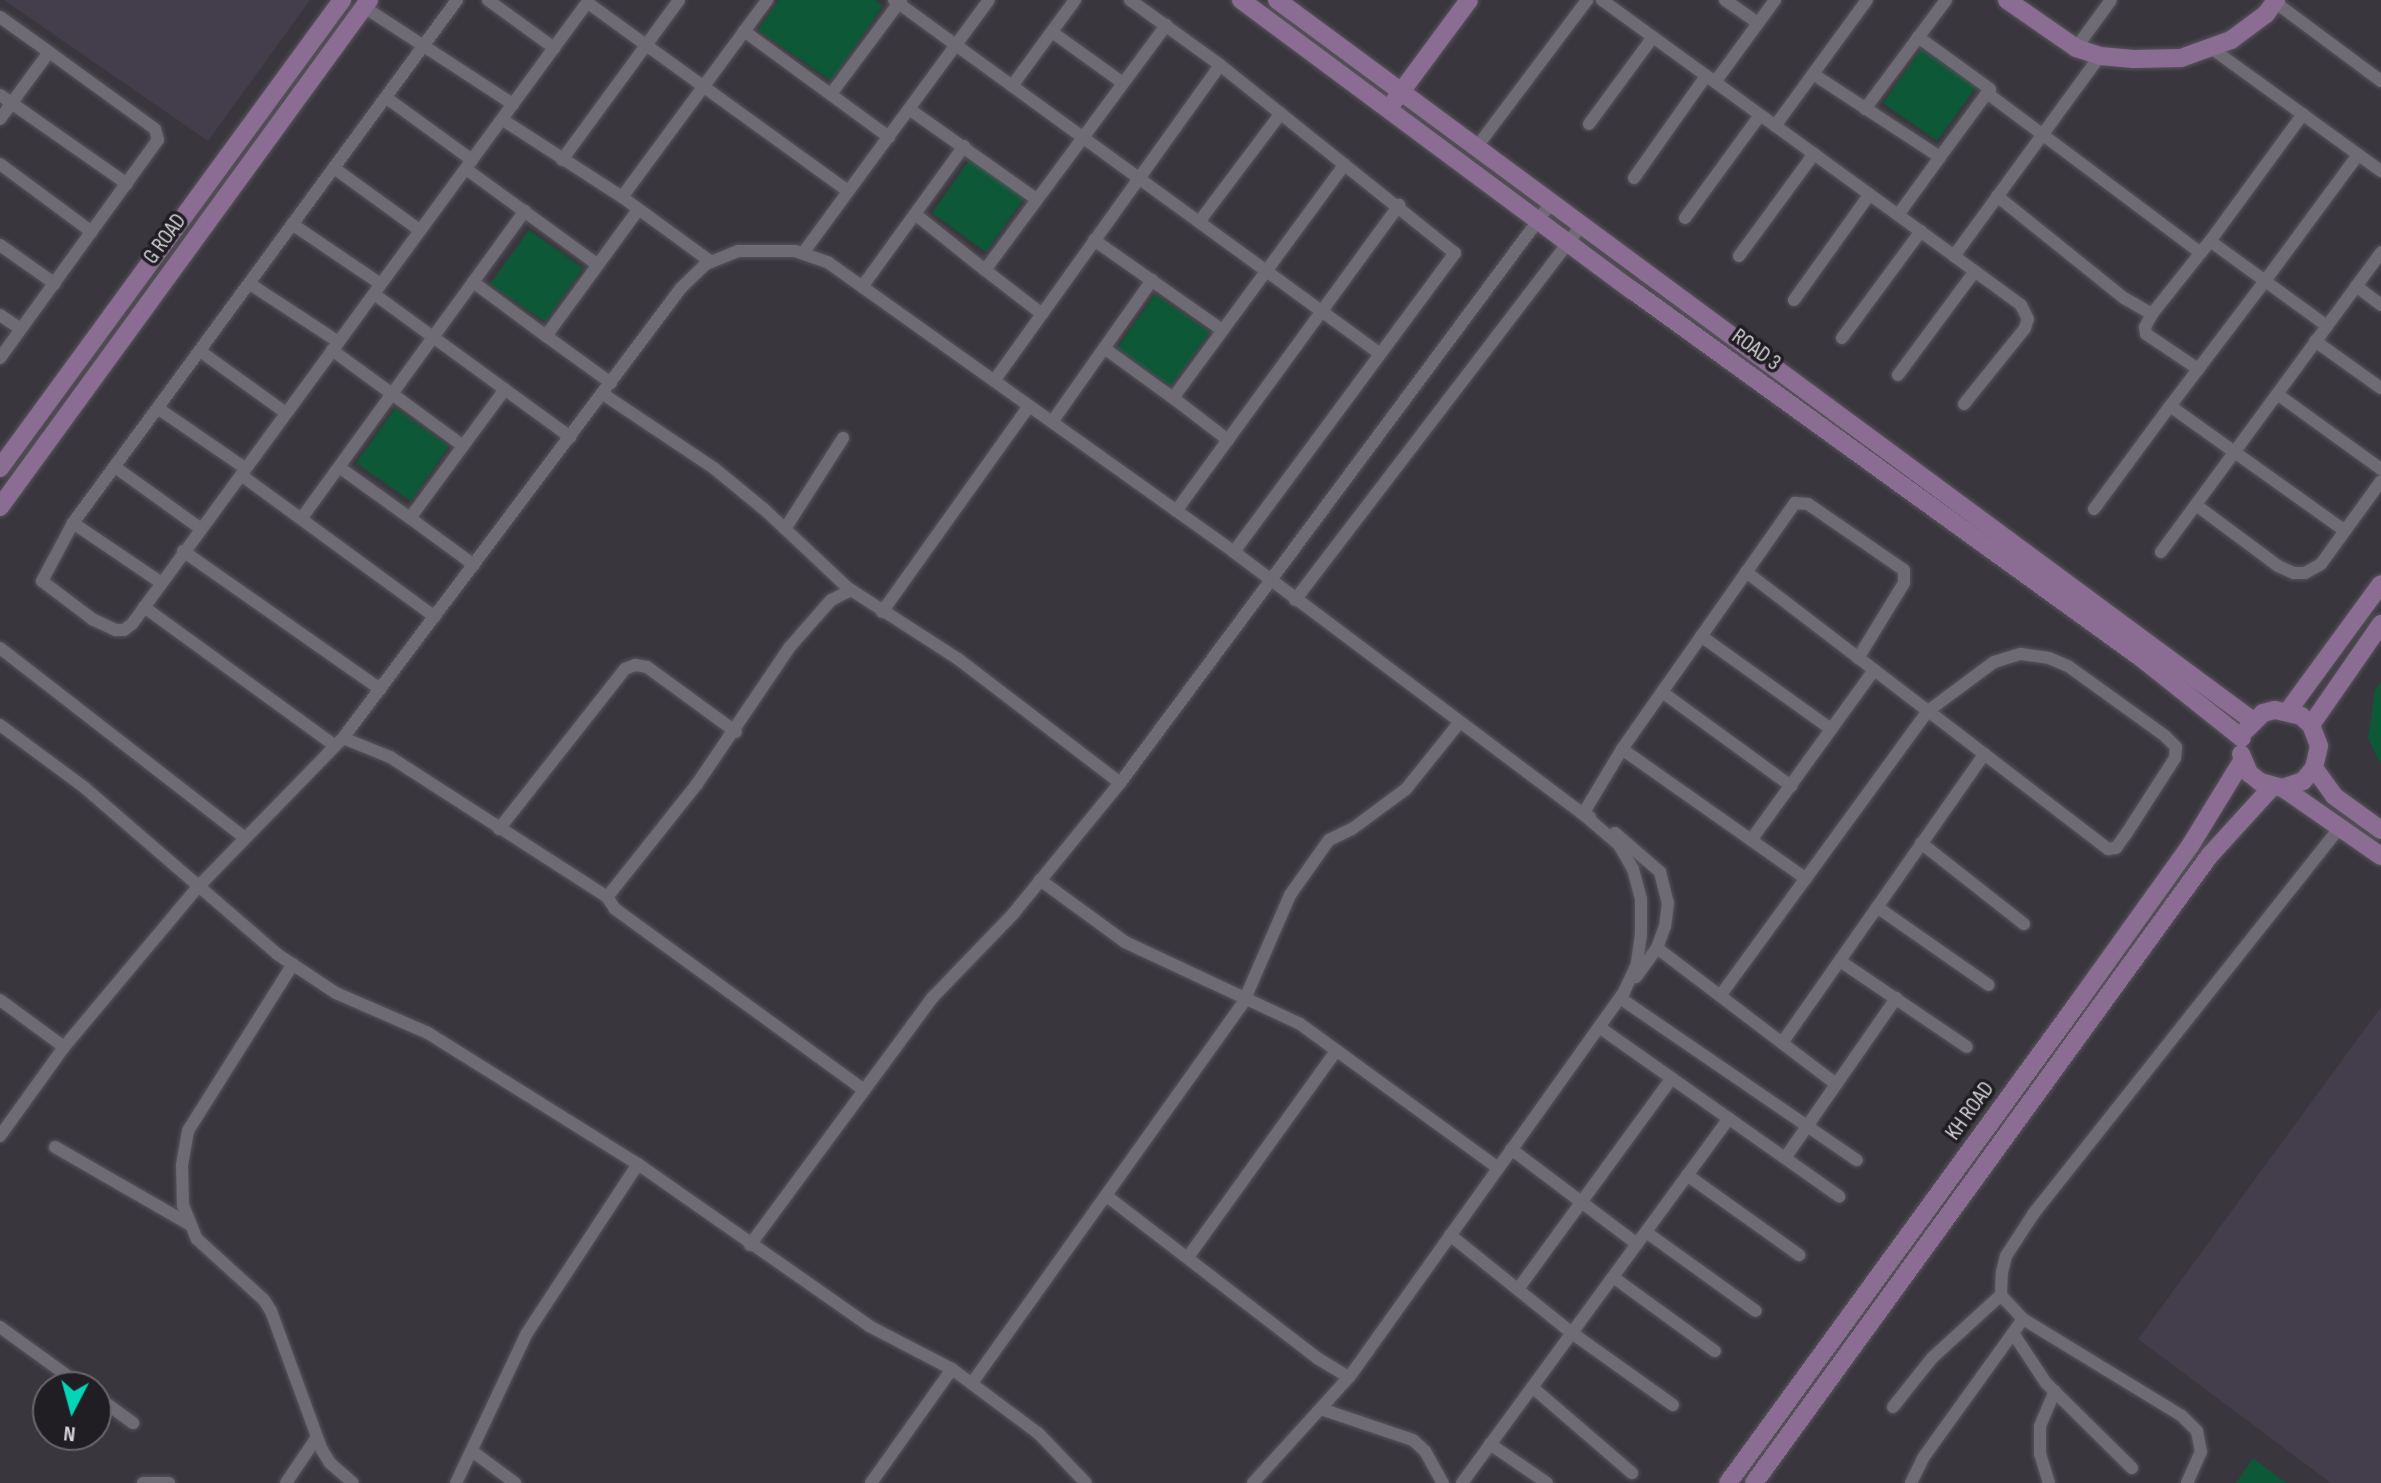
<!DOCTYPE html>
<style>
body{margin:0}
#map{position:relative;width:2381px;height:1483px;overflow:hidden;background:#3a363e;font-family:"Sofia Sans Condensed",sans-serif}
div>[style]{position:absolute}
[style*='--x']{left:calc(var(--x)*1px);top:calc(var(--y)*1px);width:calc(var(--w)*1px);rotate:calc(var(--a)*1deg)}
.built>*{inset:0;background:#443d4c}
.green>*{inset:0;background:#0c5837}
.roads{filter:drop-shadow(0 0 2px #57545b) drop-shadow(0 0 2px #57545b)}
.street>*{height:12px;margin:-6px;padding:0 6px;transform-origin:6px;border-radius:6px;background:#6f6b75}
.secondary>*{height:18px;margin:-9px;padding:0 9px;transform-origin:9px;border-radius:9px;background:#8b6c92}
span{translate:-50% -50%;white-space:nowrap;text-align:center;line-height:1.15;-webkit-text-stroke:7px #201e22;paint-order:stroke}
.street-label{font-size:22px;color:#d5d3d9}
.north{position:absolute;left:32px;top:1371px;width:80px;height:80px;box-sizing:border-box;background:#201e22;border:2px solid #68666b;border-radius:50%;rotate:186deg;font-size:22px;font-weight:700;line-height:32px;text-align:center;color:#d5d3d9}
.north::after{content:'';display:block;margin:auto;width:28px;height:36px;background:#03d5b6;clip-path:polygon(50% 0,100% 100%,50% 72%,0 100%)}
</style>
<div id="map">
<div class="built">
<div style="clip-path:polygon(4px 0,310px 0,208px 141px)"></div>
<div style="clip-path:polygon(2381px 1007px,2381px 1483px,2331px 1483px,2138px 1339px)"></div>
</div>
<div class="green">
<div style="clip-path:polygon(779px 0,874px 0,883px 6px,831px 81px,758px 30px)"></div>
<div style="clip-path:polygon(1921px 49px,1976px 87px,1937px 141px,1883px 103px)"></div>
<div style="clip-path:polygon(970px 159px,1025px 197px,986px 252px,932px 213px)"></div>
<div style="clip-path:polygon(529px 230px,583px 268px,545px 322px,490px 284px)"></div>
<div style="clip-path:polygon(1155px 294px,1210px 332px,1171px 386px,1117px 348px)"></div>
<div style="clip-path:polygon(395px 408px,449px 446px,411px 501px,356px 463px)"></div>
<div style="clip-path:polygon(2381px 682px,2381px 765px,2368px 738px,2375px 690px)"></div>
<div style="clip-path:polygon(2253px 1458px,2286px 1483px,2236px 1483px)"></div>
</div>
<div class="roads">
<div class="street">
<div style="--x:457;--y:0;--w:649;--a:126.29"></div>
<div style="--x:73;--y:523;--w:66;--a:118.1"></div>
<div style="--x:42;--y:581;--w:63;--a:37.2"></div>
<div style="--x:92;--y:619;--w:26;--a:25"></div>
<div style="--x:116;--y:630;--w:8;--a:0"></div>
<div style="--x:124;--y:630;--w:10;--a:-37"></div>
<div style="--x:132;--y:624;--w:773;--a:-53.78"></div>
<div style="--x:488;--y:0;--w:82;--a:36"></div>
<div style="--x:894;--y:0;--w:600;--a:36.05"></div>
<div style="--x:1130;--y:0;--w:111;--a:35.8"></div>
<div style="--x:1220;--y:65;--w:301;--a:38.7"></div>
<div style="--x:1455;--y:253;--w:372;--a:126.5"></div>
<div style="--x:1602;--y:0;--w:435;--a:36"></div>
<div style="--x:1725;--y:0;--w:40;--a:34.9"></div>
<div style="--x:2272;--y:0;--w:136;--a:36.6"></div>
<div style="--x:588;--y:3;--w:321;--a:35.9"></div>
<div style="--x:364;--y:7;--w:178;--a:33.1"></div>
<div style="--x:0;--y:17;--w:60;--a:35.5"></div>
<div style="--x:49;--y:52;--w:83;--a:126.2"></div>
<div style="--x:744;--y:31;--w:180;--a:36.2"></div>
<div style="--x:1052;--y:32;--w:87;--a:35.7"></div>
<div style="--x:2076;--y:48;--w:59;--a:-53.9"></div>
<div style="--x:2211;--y:48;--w:210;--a:35.9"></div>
<div style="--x:1813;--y:74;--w:152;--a:33.2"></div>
<div style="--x:1940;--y:157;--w:84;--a:-53.7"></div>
<div style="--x:1990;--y:89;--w:89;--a:-144.2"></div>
<div style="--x:1715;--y:82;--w:102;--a:-53.8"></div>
<div style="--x:1012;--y:86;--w:107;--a:-53.8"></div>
<div style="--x:1987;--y:93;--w:267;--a:36.8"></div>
<div style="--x:831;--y:94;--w:117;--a:-53.3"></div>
<div style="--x:0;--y:95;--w:155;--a:35"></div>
<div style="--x:388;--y:99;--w:104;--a:36"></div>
<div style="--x:909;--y:109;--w:156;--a:35.3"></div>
<div style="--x:1865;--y:109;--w:136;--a:-53.4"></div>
<div style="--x:2303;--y:114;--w:157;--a:126.2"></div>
<div style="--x:2210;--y:241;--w:68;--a:36"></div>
<div style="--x:2265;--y:281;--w:157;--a:-53.6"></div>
<div style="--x:503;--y:120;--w:142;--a:32.9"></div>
<div style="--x:622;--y:197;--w:110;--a:36.1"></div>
<div style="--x:1589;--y:124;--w:108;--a:-53.7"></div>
<div style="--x:1775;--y:126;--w:156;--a:-53.9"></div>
<div style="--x:1476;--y:148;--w:185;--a:-53.1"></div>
<div style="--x:562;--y:160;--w:198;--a:-53.8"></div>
<div style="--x:0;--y:164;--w:114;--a:36.5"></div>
<div style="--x:334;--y:168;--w:104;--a:36"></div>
<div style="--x:466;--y:169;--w:163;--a:36"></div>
<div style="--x:1634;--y:178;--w:125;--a:-54.8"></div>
<div style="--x:1997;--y:196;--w:163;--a:38.8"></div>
<div style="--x:2124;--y:298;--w:32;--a:30"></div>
<div style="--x:2152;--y:314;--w:93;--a:-51.5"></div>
<div style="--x:622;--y:197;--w:245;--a:-53.6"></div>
<div style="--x:915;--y:214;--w:90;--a:38.7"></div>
<div style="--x:1898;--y:215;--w:72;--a:-54.1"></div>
<div style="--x:1685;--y:218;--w:127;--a:-53.9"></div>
<div style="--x:1199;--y:222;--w:136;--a:-53"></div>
<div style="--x:292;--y:224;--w:105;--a:34.1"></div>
<div style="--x:1094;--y:240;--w:156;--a:35.1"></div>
<div style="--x:0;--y:245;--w:67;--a:35.3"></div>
<div style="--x:803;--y:253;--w:314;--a:-53.7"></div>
<div style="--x:1739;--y:256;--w:127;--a:-53.7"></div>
<div style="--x:473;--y:282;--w:91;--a:36.5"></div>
<div style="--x:250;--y:284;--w:104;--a:33.2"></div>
<div style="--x:2356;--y:286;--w:31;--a:37"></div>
<div style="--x:862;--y:287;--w:174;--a:-54.1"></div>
<div style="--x:374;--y:294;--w:243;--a:36.1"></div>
<div style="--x:1794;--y:300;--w:130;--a:-54.4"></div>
<div style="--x:1042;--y:314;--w:72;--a:-142.3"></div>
<div style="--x:985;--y:270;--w:305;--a:-53.5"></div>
<div style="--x:2152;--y:314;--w:15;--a:118"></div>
<div style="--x:2145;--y:327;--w:7;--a:82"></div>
<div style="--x:2146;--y:334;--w:63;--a:33.9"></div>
<div style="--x:0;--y:315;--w:25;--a:34"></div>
<div style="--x:2327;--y:326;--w:77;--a:-144"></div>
<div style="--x:2265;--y:281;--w:157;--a:127.2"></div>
<div style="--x:2170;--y:406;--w:215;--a:35.5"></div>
<div style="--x:1842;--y:338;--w:133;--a:-53.6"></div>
<div style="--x:2315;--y:341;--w:81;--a:35.5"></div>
<div style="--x:1104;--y:348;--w:85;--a:35.9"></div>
<div style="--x:332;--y:350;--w:162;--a:36.2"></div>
<div style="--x:200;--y:351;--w:106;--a:35.8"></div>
<div style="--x:0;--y:358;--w:269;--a:-54.1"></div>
<div style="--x:158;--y:140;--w:11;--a:-105"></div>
<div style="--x:155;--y:129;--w:131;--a:-144"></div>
<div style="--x:1898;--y:375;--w:129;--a:-53.5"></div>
<div style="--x:994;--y:381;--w:388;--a:-54.4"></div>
<div style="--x:611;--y:383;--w:80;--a:-144.1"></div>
<div style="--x:546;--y:336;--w:156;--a:-53.9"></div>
<div style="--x:603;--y:394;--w:135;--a:33.8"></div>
<div style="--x:715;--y:469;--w:65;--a:39.4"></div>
<div style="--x:765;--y:510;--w:114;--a:43.2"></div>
<div style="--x:848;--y:588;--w:131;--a:32.8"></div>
<div style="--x:958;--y:659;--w:204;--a:37.4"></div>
<div style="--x:2277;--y:394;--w:128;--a:35.8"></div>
<div style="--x:1964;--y:404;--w:97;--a:-51.2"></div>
<div style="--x:2025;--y:328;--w:9;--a:-72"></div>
<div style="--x:2028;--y:319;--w:16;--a:-117"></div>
<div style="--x:2021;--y:305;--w:83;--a:-143.8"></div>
<div style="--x:1954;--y:256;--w:248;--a:-53.9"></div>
<div style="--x:159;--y:409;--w:104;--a:34.5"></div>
<div style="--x:1052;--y:422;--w:174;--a:-54.8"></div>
<div style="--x:1228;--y:440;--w:69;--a:-142.6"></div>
<div style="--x:1173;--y:398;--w:290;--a:-53.7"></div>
<div style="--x:115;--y:467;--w:105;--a:35.7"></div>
<div style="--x:339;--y:467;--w:87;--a:35.7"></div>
<div style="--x:241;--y:475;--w:240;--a:36.2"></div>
<div style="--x:2196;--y:505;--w:102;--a:36.6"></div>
<div style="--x:2278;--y:566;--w:17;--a:24"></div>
<div style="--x:2294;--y:573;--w:11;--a:0"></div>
<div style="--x:2305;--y:573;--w:18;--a:-29"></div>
<div style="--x:2321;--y:564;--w:102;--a:-54.1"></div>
<div style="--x:2094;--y:509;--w:128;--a:-53.6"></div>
<div style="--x:1176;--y:511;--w:379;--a:-53.9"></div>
<div style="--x:301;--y:519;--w:381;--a:-54"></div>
<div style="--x:73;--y:523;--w:105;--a:34.1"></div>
<div style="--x:785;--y:529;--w:108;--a:-57.5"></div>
<div style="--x:183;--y:551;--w:241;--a:35"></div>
<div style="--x:2161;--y:552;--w:372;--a:-53.7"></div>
<div style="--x:474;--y:565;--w:79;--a:-143.7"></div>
<div style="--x:410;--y:518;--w:160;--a:-53.6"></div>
<div style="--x:851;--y:590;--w:22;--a:153"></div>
<div style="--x:831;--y:600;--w:64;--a:131.2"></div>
<div style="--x:789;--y:648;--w:164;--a:124.1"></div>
<div style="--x:697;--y:784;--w:144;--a:128.5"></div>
<div style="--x:607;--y:897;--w:14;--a:56"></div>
<div style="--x:615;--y:909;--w:308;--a:36"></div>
<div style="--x:1295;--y:600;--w:469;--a:-52.6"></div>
<div style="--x:144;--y:607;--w:235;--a:36"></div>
<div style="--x:882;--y:612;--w:253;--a:-54.5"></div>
<div style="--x:1701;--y:636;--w:160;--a:35.6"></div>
<div style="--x:0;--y:648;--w:310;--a:37.8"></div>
<div style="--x:1662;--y:692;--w:160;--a:36.1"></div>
<div style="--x:0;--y:725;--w:106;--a:36.5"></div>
<div style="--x:85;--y:788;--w:254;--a:40.8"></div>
<div style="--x:277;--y:954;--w:71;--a:33.5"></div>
<div style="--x:336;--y:993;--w:100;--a:23.5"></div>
<div style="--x:428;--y:1033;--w:248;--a:32"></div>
<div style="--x:638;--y:1164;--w:282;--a:35"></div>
<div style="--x:869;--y:1326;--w:93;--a:27.4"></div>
<div style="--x:952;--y:1369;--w:107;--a:36.7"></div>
<div style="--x:1038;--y:1433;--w:69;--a:46.2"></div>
<div style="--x:343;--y:738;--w:51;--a:22"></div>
<div style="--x:390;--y:757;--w:258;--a:32.8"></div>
<div style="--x:1622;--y:749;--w:225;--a:35.2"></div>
<div style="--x:1590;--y:817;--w:8;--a:-157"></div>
<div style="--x:1583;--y:814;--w:76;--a:-59"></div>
<div style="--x:1622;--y:749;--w:301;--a:-54.9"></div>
<div style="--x:1795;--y:503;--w:13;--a:4"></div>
<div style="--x:1808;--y:504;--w:116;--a:34.5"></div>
<div style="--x:1904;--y:570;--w:13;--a:90"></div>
<div style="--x:1904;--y:583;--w:88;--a:121.5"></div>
<div style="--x:499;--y:829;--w:204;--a:-51.8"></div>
<div style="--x:625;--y:669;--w:11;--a:-22"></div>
<div style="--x:635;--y:665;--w:12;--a:9"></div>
<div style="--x:647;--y:667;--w:110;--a:36.1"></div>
<div style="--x:1615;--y:833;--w:60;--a:40.9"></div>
<div style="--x:1660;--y:872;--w:32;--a:76"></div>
<div style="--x:1668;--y:903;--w:23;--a:97"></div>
<div style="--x:1665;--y:926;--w:23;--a:110"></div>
<div style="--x:1657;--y:948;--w:36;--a:126"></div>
<div style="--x:1751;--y:840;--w:210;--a:-54.1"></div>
<div style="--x:1921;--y:843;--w:131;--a:38.2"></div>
<div style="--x:1040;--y:880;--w:105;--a:36.1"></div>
<div style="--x:1125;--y:942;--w:193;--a:25.1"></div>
<div style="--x:1300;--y:1024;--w:245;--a:36"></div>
<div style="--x:1877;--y:907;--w:136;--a:34.9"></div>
<div style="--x:1657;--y:948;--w:157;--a:37.2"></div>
<div style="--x:1782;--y:1043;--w:353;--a:-55"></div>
<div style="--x:1840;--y:961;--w:153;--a:34.1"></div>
<div style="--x:293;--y:964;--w:197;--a:122.2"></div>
<div style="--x:188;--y:1131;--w:35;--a:100"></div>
<div style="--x:182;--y:1165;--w:40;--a:88.6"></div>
<div style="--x:183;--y:1205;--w:37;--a:68"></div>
<div style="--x:197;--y:1239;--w:91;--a:42.3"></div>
<div style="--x:264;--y:1300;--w:13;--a:58"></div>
<div style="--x:271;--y:1311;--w:148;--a:69.9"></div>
<div style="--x:322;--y:1450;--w:15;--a:58"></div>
<div style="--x:330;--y:1463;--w:30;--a:41"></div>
<div style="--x:1720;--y:996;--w:353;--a:-53.9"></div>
<div style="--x:1928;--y:711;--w:82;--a:-36.6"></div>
<div style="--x:1994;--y:662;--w:28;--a:-17"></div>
<div style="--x:2021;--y:654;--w:28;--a:8"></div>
<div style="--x:2049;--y:658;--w:21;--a:23"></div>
<div style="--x:2068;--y:666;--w:120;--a:35.8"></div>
<div style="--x:2165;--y:736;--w:16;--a:45"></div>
<div style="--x:2176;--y:747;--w:11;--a:95"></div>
<div style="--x:2175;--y:758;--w:90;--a:122.8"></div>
<div style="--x:2126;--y:834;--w:17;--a:126"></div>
<div style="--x:2116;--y:848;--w:8;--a:173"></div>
<div style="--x:2108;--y:849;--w:227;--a:-142.5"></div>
<div style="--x:1928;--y:711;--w:229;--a:-142.6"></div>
<div style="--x:1620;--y:998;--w:287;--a:34.4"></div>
<div style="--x:0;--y:1000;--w:79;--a:36.3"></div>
<div style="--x:1599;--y:1027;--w:294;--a:35.2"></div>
<div style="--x:1782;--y:1043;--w:68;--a:37.2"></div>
<div style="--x:0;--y:1136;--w:110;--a:-54.3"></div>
<div style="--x:64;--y:1047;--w:209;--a:-50.1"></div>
<div style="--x:198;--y:887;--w:208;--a:-45.8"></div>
<div style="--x:343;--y:738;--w:563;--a:-53.09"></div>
<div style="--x:681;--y:288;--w:35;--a:-44"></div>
<div style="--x:706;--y:264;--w:35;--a:-22"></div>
<div style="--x:738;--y:251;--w:57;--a:0"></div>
<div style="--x:795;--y:251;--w:36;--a:19"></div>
<div style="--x:829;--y:263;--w:498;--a:35.5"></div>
<div style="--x:1234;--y:552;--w:436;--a:36.9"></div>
<div style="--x:1583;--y:814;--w:48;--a:40.7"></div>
<div style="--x:1619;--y:845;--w:28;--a:60"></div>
<div style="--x:1633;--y:869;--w:31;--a:75"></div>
<div style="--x:1641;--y:899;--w:35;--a:90"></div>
<div style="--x:1641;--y:934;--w:30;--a:98"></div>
<div style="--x:1637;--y:964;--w:31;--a:115"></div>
<div style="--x:1624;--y:992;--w:473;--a:125.5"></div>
<div style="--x:1349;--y:1377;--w:143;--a:132.2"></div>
<div style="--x:55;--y:1147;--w:155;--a:29.9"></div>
<div style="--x:1511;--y:1149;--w:158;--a:37"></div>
<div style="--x:1785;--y:1158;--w:195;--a:-55.2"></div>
<div style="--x:1687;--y:1175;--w:138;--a:35.5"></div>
<div style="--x:1108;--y:1197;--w:264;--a:37.6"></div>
<div style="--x:1317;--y:1358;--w:37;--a:31"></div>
<div style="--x:1646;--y:1232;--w:135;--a:35.7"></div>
<div style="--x:1450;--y:1235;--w:156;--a:38.8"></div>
<div style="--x:1572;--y:1333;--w:124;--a:35.5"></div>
<div style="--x:750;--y:1245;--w:307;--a:-53.6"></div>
<div style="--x:932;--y:998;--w:117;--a:-46"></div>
<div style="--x:1013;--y:914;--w:169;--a:-50.8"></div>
<div style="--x:1120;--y:783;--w:723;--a:-53.38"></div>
<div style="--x:1188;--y:1257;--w:254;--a:-54.3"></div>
<div style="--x:1613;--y:1277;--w:126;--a:36"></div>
<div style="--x:1518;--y:1289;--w:261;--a:-53.9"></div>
<div style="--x:0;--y:1327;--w:102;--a:35.9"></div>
<div style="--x:2013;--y:1333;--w:60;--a:56.6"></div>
<div style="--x:2046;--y:1383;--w:121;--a:44.7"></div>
<div style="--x:972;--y:1383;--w:469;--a:-54.5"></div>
<div style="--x:1244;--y:1001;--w:116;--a:-66.5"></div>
<div style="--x:1290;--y:895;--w:67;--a:-54.7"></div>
<div style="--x:1329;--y:840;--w:25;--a:-26"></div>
<div style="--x:1352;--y:829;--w:67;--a:-36.5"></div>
<div style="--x:1406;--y:789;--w:85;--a:-51.2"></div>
<div style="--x:1532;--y:1387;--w:132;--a:40.7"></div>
<div style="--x:96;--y:1396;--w:46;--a:36.1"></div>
<div style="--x:1893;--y:1407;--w:63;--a:-51.5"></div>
<div style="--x:1932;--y:1358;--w:93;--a:-42.4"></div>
<div style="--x:1321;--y:1409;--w:97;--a:18.6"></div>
<div style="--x:1413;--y:1440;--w:16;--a:43"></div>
<div style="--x:1425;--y:1451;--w:37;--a:61"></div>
<div style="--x:1490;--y:1444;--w:69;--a:34.4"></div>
<div style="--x:472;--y:1451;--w:54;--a:36.7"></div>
<div style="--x:143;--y:1483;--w:26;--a:0"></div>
<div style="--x:286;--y:1483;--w:55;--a:-56"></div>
<div style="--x:456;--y:1483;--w:166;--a:-64.7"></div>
<div style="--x:527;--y:1333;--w:202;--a:-56.7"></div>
<div style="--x:871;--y:1483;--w:140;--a:-54.6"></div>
<div style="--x:1462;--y:1483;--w:452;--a:-53.8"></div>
<div style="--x:1911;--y:1483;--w:28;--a:-64"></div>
<div style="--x:1923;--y:1458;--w:171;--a:-54.3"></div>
<div style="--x:2049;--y:1483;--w:30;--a:-107"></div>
<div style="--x:2040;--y:1454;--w:28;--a:-90"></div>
<div style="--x:2040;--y:1426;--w:38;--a:-67"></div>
<div style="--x:2187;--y:1483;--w:34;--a:-66"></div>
<div style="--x:2201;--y:1452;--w:21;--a:-101"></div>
<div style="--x:2197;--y:1431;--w:21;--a:-135"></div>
<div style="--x:2182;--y:1416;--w:186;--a:-148.6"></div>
<div style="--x:2023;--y:1319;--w:33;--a:-133"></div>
<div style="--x:2001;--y:1295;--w:23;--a:-88"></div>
<div style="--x:2002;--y:1272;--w:16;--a:-76"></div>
<div style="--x:2006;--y:1256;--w:51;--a:-56.9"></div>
<div style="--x:2034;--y:1213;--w:494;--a:-51.6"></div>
</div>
<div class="secondary">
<div style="--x:1241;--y:0;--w:487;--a:36.6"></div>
<div style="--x:1632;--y:290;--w:627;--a:35.85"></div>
<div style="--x:2140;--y:657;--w:130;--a:38.5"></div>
<div style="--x:1277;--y:0;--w:1213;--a:36.45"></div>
<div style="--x:2007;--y:0;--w:84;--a:34.8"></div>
<div style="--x:2076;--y:48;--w:25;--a:18"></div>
<div style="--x:2100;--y:56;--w:34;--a:5"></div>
<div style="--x:2134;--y:59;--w:47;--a:-1.2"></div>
<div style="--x:2181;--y:58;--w:53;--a:-19.8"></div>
<div style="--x:2231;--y:40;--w:44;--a:-36.6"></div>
<div style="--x:2266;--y:14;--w:17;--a:-54"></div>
<div style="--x:1395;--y:100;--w:124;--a:-53.5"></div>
<div style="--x:0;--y:468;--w:580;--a:-53.84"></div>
<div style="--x:0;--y:507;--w:627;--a:-53.95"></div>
<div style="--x:2288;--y:711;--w:157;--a:-53.8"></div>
<div style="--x:2311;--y:725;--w:123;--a:-55.3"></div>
<div style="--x:2246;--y:730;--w:24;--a:-45"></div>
<div style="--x:2263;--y:713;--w:12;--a:-14"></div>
<div style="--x:2275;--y:710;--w:27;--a:13"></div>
<div style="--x:2301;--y:716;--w:13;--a:42"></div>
<div style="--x:2311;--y:725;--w:22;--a:69"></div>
<div style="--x:2319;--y:746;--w:23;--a:103"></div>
<div style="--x:2314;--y:768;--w:17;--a:130"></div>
<div style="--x:2303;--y:781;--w:21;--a:161"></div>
<div style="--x:2241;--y:754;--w:21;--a:67"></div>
<div style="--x:2249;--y:773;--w:14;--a:39"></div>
<div style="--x:2260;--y:782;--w:24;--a:15"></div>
<div style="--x:2283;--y:788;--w:119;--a:34.8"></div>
<div style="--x:2314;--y:768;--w:34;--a:54"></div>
<div style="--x:2334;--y:796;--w:58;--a:35.9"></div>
<div style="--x:1728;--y:1483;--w:596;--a:-53.94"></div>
<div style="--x:2079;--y:1001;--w:191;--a:-54.4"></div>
<div style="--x:2190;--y:846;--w:100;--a:-58.5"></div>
<div style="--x:1754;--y:1483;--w:776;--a:-54.02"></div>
<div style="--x:2210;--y:855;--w:92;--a:-47.6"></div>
</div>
</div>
<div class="street-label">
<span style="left:165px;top:239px;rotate:-54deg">G ROAD</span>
<span style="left:1756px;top:350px;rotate:36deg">ROAD 3</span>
<span style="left:1970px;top:1111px;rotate:-54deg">KH ROAD</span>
</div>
<div class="north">N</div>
</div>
